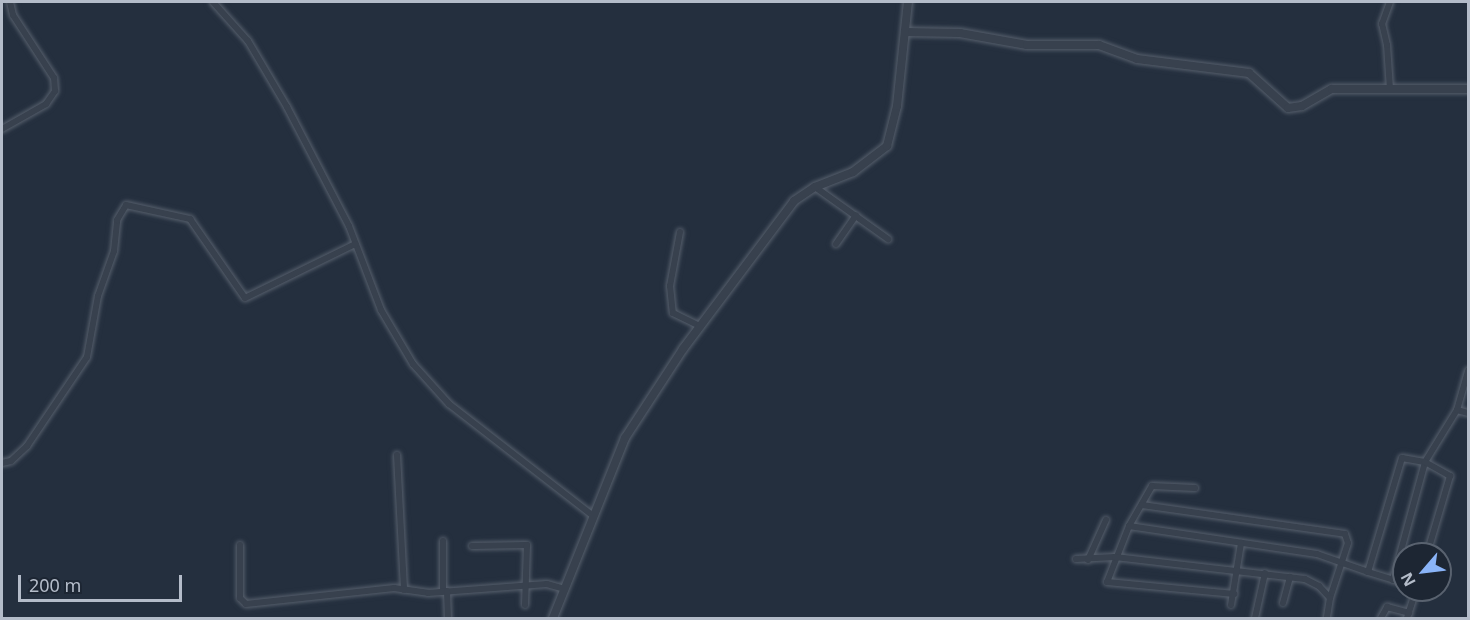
<!DOCTYPE html>
<style>
body{margin:0}
#map{position:relative;width:1470px;height:620px;overflow:hidden;background:#242f3e;font-family:"Noto Sans",sans-serif}
div>[style]{position:absolute}
[style*='--x']{left:calc(var(--x)*1px);top:calc(var(--y)*1px);width:calc(var(--w)*1px);rotate:calc(var(--a)*1deg)}
.roads{filter:drop-shadow(0 0 2px #565f6c) drop-shadow(0 0 2px #565f6c)}
.minor>*{height:6px;margin:-3px;padding:0 3px;transform-origin:3px;border-radius:3px;background:#38414e}
.tertiary>*{height:8px;margin:-4px;padding:0 4px;transform-origin:4px;border-radius:4px;background:#38414e}
span{translate:-50% -50%;white-space:nowrap;text-align:center;line-height:1.15;-webkit-text-stroke:5px #1d2633;paint-order:stroke}
.frame{position:absolute;inset:0;border:3px solid #b4bcc9;pointer-events:none}
.north{position:absolute;left:1392px;top:542px;width:60px;height:60px;box-sizing:border-box;background:#1d2633;border:2px solid #59626f;border-radius:50%;rotate:242deg;font-size:16px;font-weight:700;line-height:24px;text-align:center;color:#b4bcc9}
.north::after{content:'';display:block;margin:auto;width:21px;height:27px;background:#8ab4f8;clip-path:polygon(50% 0,100% 100%,50% 72%,0 100%)}
.scale{position:absolute;left:18px;top:575px;width:164px;height:27px;box-sizing:border-box;border:3px solid #b4bcc9;border-top:0;padding-left:8px;font-size:18px;line-height:21px;white-space:nowrap;color:#b4bcc9;-webkit-text-stroke:4px #1d2633;paint-order:stroke}
</style>
<div id="map">
<div class="roads">
<div class="minor">
<div style="--x:213;--y:2;--w:52;--a:48.1"></div>
<div style="--x:248;--y:41;--w:77;--a:59.4"></div>
<div style="--x:287;--y:107;--w:134;--a:62.5"></div>
<div style="--x:349;--y:226;--w:90;--a:69.1"></div>
<div style="--x:381;--y:310;--w:63;--a:59.3"></div>
<div style="--x:413;--y:364;--w:54;--a:48"></div>
<div style="--x:449;--y:404;--w:181;--a:37.8"></div>
<div style="--x:1390;--y:89;--w:44;--a:-93.9"></div>
<div style="--x:1387;--y:45;--w:22;--a:-103"></div>
<div style="--x:1382;--y:24;--w:23;--a:-70"></div>
<div style="--x:2;--y:129;--w:51;--a:-29.6"></div>
<div style="--x:46;--y:104;--w:16;--a:-55"></div>
<div style="--x:55;--y:91;--w:13;--a:-94"></div>
<div style="--x:54;--y:78;--w:75;--a:-123.1"></div>
<div style="--x:13;--y:15;--w:13;--a:-103"></div>
<div style="--x:815;--y:187;--w:90;--a:35.5"></div>
<div style="--x:680;--y:232;--w:55;--a:100.5"></div>
<div style="--x:670;--y:286;--w:27;--a:84"></div>
<div style="--x:673;--y:313;--w:30;--a:26"></div>
<div style="--x:836;--y:244;--w:35;--a:-55"></div>
<div style="--x:1457;--y:410;--w:11;--a:15"></div>
<div style="--x:397;--y:455;--w:135;--a:87"></div>
<div style="--x:2;--y:463;--w:9;--a:-13"></div>
<div style="--x:11;--y:461;--w:22;--a:-43"></div>
<div style="--x:27;--y:446;--w:107;--a:-56"></div>
<div style="--x:87;--y:357;--w:62;--a:-79.8"></div>
<div style="--x:98;--y:296;--w:48;--a:-70.4"></div>
<div style="--x:114;--y:251;--w:31;--a:-84"></div>
<div style="--x:117;--y:220;--w:17;--a:-59"></div>
<div style="--x:126;--y:205;--w:66;--a:12.3"></div>
<div style="--x:190;--y:219;--w:96;--a:55.2"></div>
<div style="--x:245;--y:298;--w:123;--a:-26.1"></div>
<div style="--x:1195;--y:488;--w:43;--a:-177.3"></div>
<div style="--x:1152;--y:486;--w:46;--a:119.9"></div>
<div style="--x:1129;--y:526;--w:60;--a:111.4"></div>
<div style="--x:1107;--y:582;--w:128;--a:5.4"></div>
<div style="--x:1142;--y:505;--w:205;--a:8.1"></div>
<div style="--x:1345;--y:534;--w:9;--a:72"></div>
<div style="--x:1348;--y:543;--w:58;--a:108.1"></div>
<div style="--x:1129;--y:526;--w:190;--a:8.5"></div>
<div style="--x:1317;--y:554;--w:54;--a:19.4"></div>
<div style="--x:443;--y:541;--w:50;--a:90"></div>
<div style="--x:240;--y:545;--w:53;--a:90"></div>
<div style="--x:240;--y:598;--w:8;--a:45"></div>
<div style="--x:246;--y:604;--w:149;--a:-6.2"></div>
<div style="--x:394;--y:588;--w:34;--a:8"></div>
<div style="--x:428;--y:593;--w:119;--a:-4.3"></div>
<div style="--x:547;--y:584;--w:18;--a:16"></div>
<div style="--x:472;--y:546;--w:55;--a:-1"></div>
<div style="--x:527;--y:545;--w:60;--a:91.9"></div>
<div style="--x:1076;--y:559;--w:39;--a:-3"></div>
<div style="--x:1115;--y:557;--w:191;--a:6.6"></div>
<div style="--x:1305;--y:579;--w:16;--a:27"></div>
<div style="--x:1319;--y:586;--w:16;--a:47"></div>
<div style="--x:1330;--y:598;--w:20;--a:99"></div>
<div style="--x:1088;--y:560;--w:44;--a:-65.8"></div>
<div style="--x:1393;--y:580;--w:122;--a:-74.8"></div>
<div style="--x:1425;--y:462;--w:61;--a:-58.4"></div>
<div style="--x:1457;--y:410;--w:41;--a:-74.2"></div>
<div style="--x:1404;--y:583;--w:38;--a:-163"></div>
<div style="--x:1368;--y:572;--w:119;--a:-73.4"></div>
<div style="--x:1402;--y:458;--w:23;--a:10"></div>
<div style="--x:1425;--y:462;--w:29;--a:29"></div>
<div style="--x:1450;--y:476;--w:81;--a:106.4"></div>
<div style="--x:447;--y:591;--w:27;--a:88"></div>
<div style="--x:1283;--y:603;--w:27;--a:-75"></div>
<div style="--x:1231;--y:605;--w:63;--a:-80.8"></div>
<div style="--x:1255;--y:618;--w:46;--a:-77.5"></div>
<div style="--x:1381;--y:618;--w:13;--a:-61"></div>
<div style="--x:1387;--y:607;--w:23;--a:15"></div>
<div style="--x:1407;--y:618;--w:29;--a:-72"></div>
</div>
<div class="tertiary">
<div style="--x:905;--y:32;--w:55;--a:1"></div>
<div style="--x:960;--y:33;--w:68;--a:10.2"></div>
<div style="--x:1027;--y:45;--w:72;--a:0"></div>
<div style="--x:1099;--y:45;--w:40;--a:20.2"></div>
<div style="--x:1137;--y:59;--w:113;--a:7.1"></div>
<div style="--x:1249;--y:73;--w:52;--a:41.9"></div>
<div style="--x:1288;--y:108;--w:14;--a:-8"></div>
<div style="--x:1302;--y:106;--w:34;--a:-30"></div>
<div style="--x:1332;--y:89;--w:136;--a:0"></div>
<div style="--x:553;--y:618;--w:194;--a:-68.2"></div>
<div style="--x:625;--y:438;--w:106;--a:-56.9"></div>
<div style="--x:683;--y:349;--w:185;--a:-53.1"></div>
<div style="--x:794;--y:201;--w:25;--a:-34"></div>
<div style="--x:815;--y:187;--w:41;--a:-21.5"></div>
<div style="--x:853;--y:172;--w:43;--a:-37.4"></div>
<div style="--x:887;--y:146;--w:41;--a:-76"></div>
<div style="--x:897;--y:106;--w:105;--a:-84"></div>
</div>
</div>
<div class="frame"></div>
<div class="north">N</div>
<div class="scale">200 m</div>
</div>
